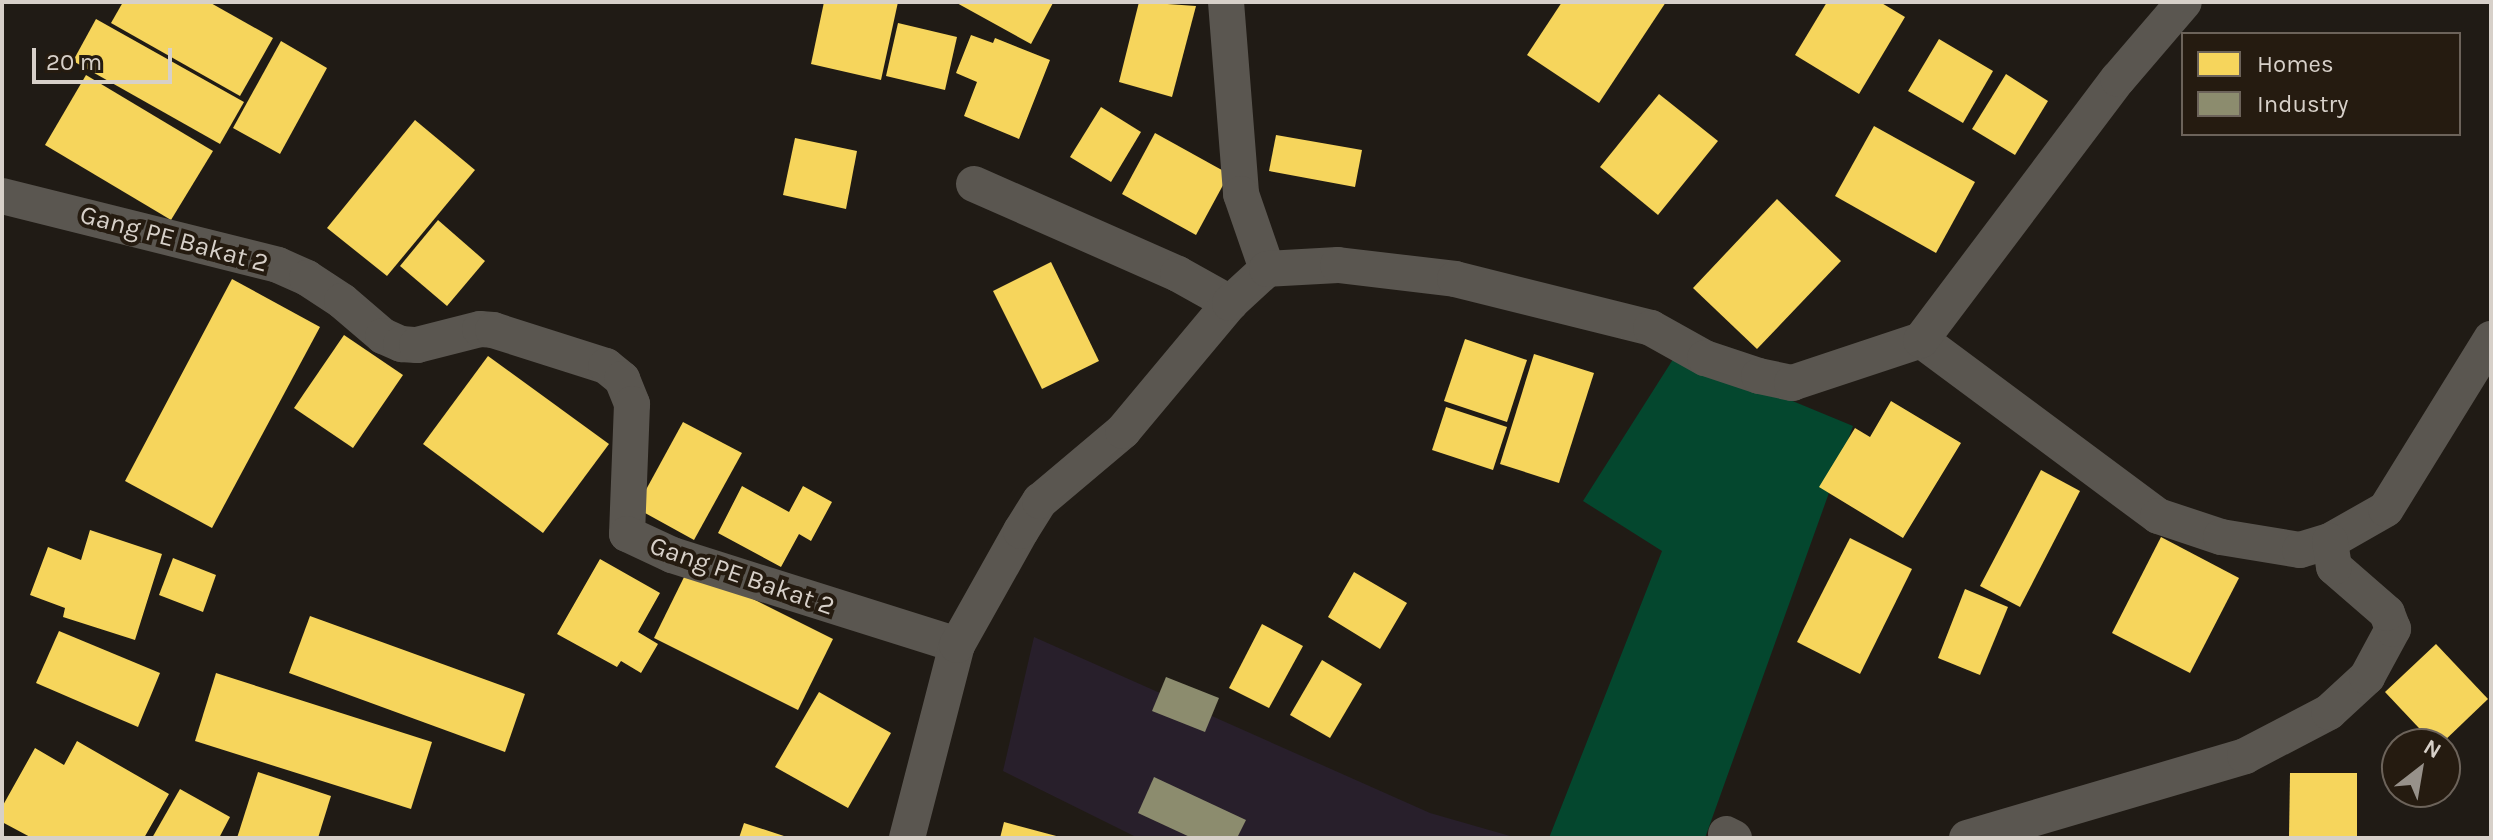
<!DOCTYPE html>
<style>
body{margin:0}
#map{position:relative;width:2493px;height:840px;overflow:hidden;background:#201b15;font-family:Karla,sans-serif}
div>[style]{position:absolute}
[style*='--x']{left:calc(var(--x)*1px);top:calc(var(--y)*1px);width:calc(var(--w)*1px);rotate:calc(var(--a)*1deg)}
.industrial>*{inset:0;background:#281f2b}
.green>*{inset:0;background:#04472e}
.homes>*{inset:0;background:#f6d55c}
.industry>*{inset:0;background:#8c8c6e}
.minor>*{height:36px;margin:-18px;padding:0 18px;transform-origin:18px;border-radius:18px;background:#5a5650}
span{translate:-50% -50%;white-space:nowrap;text-align:center;line-height:1.15;-webkit-text-stroke:8px #251b10;paint-order:stroke}
.street-label{font-size:26px;color:#d7d0c9}
.frame{position:absolute;inset:0;border:4px solid #d7d0c9;pointer-events:none}
.legend{position:absolute;left:2181px;top:32px;width:280px;height:104px;box-sizing:border-box;background:#251b10;border:2px solid #6c635a;margin:0;padding:10px 14px;list-style:none;font-size:24px;color:#d7d0c9}
.legend li{display:flex;align-items:center;gap:16px;height:40px}
.legend b{width:40px;border:2px solid #6c635a}
.north{position:absolute;left:2381px;top:728px;width:80px;height:80px;box-sizing:border-box;background:#251b10;border:2px solid #6c635a;border-radius:50%;rotate:31deg;font-size:22px;font-weight:700;line-height:32px;text-align:center;color:#d7d0c9}
.north::after{content:'';display:block;margin:auto;width:28px;height:36px;background:#97918a;clip-path:polygon(50% 0,100% 100%,50% 72%,0 100%)}
.scale{position:absolute;left:32px;top:48px;width:140px;height:36px;box-sizing:border-box;border:4px solid #d7d0c9;border-top:0;padding-left:10px;font-size:24px;line-height:28px;white-space:nowrap;color:#d7d0c9;-webkit-text-stroke:6px #251b10;paint-order:stroke}
</style>
<div id="map">
<div class="industrial">
<div style="clip-path:polygon(1034px 637px,1430px 813px,1517px 838px,1138px 838px,1003px 771px)"></div>
</div>
<div class="green">
<div style="clip-path:polygon(1677px 353px,1853px 426px,1705px 838px,1549px 838px,1662px 551px,1583px 501px)"></div>
</div>
<div class="homes">
<div style="clip-path:polygon(123px 2px,209px 2px,273px 38px,240px 96px,111px 23px)"></div>
<div style="clip-path:polygon(824px 2px,898px 2px,881px 80px,811px 64px)"></div>
<div style="clip-path:polygon(955px 2px,1052px 2px,1053px 3px,1031px 44px)"></div>
<div style="clip-path:polygon(1139px 2px,1196px 6px,1172px 97px,1119px 82px)"></div>
<div style="clip-path:polygon(1562px 2px,1666px 2px,1599px 103px,1527px 55px)"></div>
<div style="clip-path:polygon(1827px 2px,1880px 2px,1905px 17px,1859px 94px,1795px 55px)"></div>
<div style="clip-path:polygon(96px 19px,244px 102px,220px 144px,73px 61px)"></div>
<div style="clip-path:polygon(898px 23px,957px 37px,945px 90px,886px 76px)"></div>
<div style="clip-path:polygon(971px 35px,993px 43px,995px 38px,1050px 60px,1019px 139px,964px 116px,977px 82px,956px 73px)"></div>
<div style="clip-path:polygon(1939px 39px,1993px 71px,1963px 123px,1908px 91px)"></div>
<div style="clip-path:polygon(281px 41px,327px 68px,280px 154px,233px 128px)"></div>
<div style="clip-path:polygon(2006px 74px,2048px 101px,2015px 155px,1972px 129px)"></div>
<div style="clip-path:polygon(86px 75px,213px 151px,171px 220px,45px 145px)"></div>
<div style="clip-path:polygon(1659px 94px,1718px 141px,1658px 215px,1600px 167px)"></div>
<div style="clip-path:polygon(1101px 107px,1141px 132px,1111px 182px,1070px 157px)"></div>
<div style="clip-path:polygon(415px 120px,475px 170px,387px 276px,327px 228px)"></div>
<div style="clip-path:polygon(1874px 126px,1975px 182px,1936px 253px,1835px 196px)"></div>
<div style="clip-path:polygon(1155px 133px,1229px 174px,1196px 235px,1122px 194px)"></div>
<div style="clip-path:polygon(1276px 135px,1362px 150px,1355px 187px,1269px 171px)"></div>
<div style="clip-path:polygon(795px 138px,857px 151px,846px 209px,783px 195px)"></div>
<div style="clip-path:polygon(1777px 199px,1841px 261px,1757px 349px,1693px 288px)"></div>
<div style="clip-path:polygon(438px 220px,485px 261px,447px 306px,400px 266px)"></div>
<div style="clip-path:polygon(1051px 262px,1099px 361px,1042px 389px,993px 291px)"></div>
<div style="clip-path:polygon(232px 279px,320px 327px,212px 528px,125px 481px)"></div>
<div style="clip-path:polygon(344px 335px,403px 375px,353px 448px,294px 408px)"></div>
<div style="clip-path:polygon(1465px 339px,1527px 360px,1507px 422px,1444px 401px)"></div>
<div style="clip-path:polygon(1534px 354px,1594px 373px,1559px 483px,1500px 464px)"></div>
<div style="clip-path:polygon(488px 356px,609px 444px,543px 533px,423px 444px)"></div>
<div style="clip-path:polygon(1891px 401px,1961px 443px,1903px 538px,1819px 487px,1855px 428px,1870px 437px)"></div>
<div style="clip-path:polygon(1446px 407px,1507px 427px,1493px 470px,1432px 450px)"></div>
<div style="clip-path:polygon(683px 422px,742px 453px,694px 540px,636px 508px)"></div>
<div style="clip-path:polygon(2041px 470px,2080px 491px,2020px 607px,1980px 586px)"></div>
<div style="clip-path:polygon(742px 486px,789px 512px,803px 486px,832px 502px,811px 541px,799px 534px,781px 567px,718px 533px)"></div>
<div style="clip-path:polygon(90px 530px,162px 554px,135px 640px,63px 617px,65px 608px,30px 595px,48px 547px,81px 560px)"></div>
<div style="clip-path:polygon(2161px 537px,2239px 578px,2190px 673px,2112px 633px)"></div>
<div style="clip-path:polygon(1850px 538px,1912px 569px,1860px 674px,1797px 642px)"></div>
<div style="clip-path:polygon(173px 558px,216px 575px,203px 612px,159px 595px)"></div>
<div style="clip-path:polygon(600px 559px,660px 593px,638px 632px,658px 644px,641px 673px,621px 661px,617px 667px,557px 634px)"></div>
<div style="clip-path:polygon(689px 567px,833px 639px,798px 710px,654px 638px)"></div>
<div style="clip-path:polygon(1354px 572px,1407px 603px,1380px 649px,1328px 617px)"></div>
<div style="clip-path:polygon(1965px 589px,2008px 607px,1980px 675px,1938px 658px)"></div>
<div style="clip-path:polygon(310px 616px,525px 694px,505px 752px,289px 673px)"></div>
<div style="clip-path:polygon(1262px 624px,1303px 646px,1269px 708px,1229px 688px)"></div>
<div style="clip-path:polygon(59px 631px,160px 673px,138px 727px,36px 683px)"></div>
<div style="clip-path:polygon(2436px 644px,2488px 699px,2441px 744px,2434px 744px,2385px 692px)"></div>
<div style="clip-path:polygon(1322px 660px,1362px 684px,1330px 738px,1290px 715px)"></div>
<div style="clip-path:polygon(216px 673px,432px 742px,411px 809px,195px 741px)"></div>
<div style="clip-path:polygon(819px 692px,891px 733px,848px 808px,775px 767px)"></div>
<div style="clip-path:polygon(77px 741px,169px 794px,144px 838px,32px 838px,2px 822px,2px 807px,35px 748px,64px 765px)"></div>
<div style="clip-path:polygon(258px 772px,331px 796px,318px 838px,237px 838px)"></div>
<div style="clip-path:polygon(2290px 773px,2357px 773px,2357px 838px,2289px 838px)"></div>
<div style="clip-path:polygon(180px 789px,230px 817px,219px 838px,152px 838px)"></div>
<div style="clip-path:polygon(1004px 822px,1060px 837px,1060px 838px,1000px 838px)"></div>
<div style="clip-path:polygon(744px 823px,787px 837px,787px 838px,739px 838px)"></div>
</div>
<div class="industry">
<div style="clip-path:polygon(1166px 677px,1219px 698px,1205px 732px,1152px 711px)"></div>
<div style="clip-path:polygon(1154px 777px,1246px 820px,1237px 838px,1192px 838px,1138px 813px)"></div>
</div>
<div class="minor">
<div style="--x:1226;--y:2;--w:193;--a:85.5"></div>
<div style="--x:1241;--y:194;--w:79;--a:70.9"></div>
<div style="--x:974;--y:184;--w:223;--a:23.8"></div>
<div style="--x:1178;--y:274;--w:60;--a:29.1"></div>
<div style="--x:2;--y:196;--w:284;--a:14"></div>
<div style="--x:278;--y:265;--w:32;--a:24"></div>
<div style="--x:307;--y:278;--w:42;--a:33.3"></div>
<div style="--x:342;--y:301;--w:54;--a:40.5"></div>
<div style="--x:383;--y:336;--w:20;--a:24"></div>
<div style="--x:401;--y:344;--w:16;--a:4"></div>
<div style="--x:417;--y:345;--w:65;--a:-14.3"></div>
<div style="--x:480;--y:329;--w:13;--a:4"></div>
<div style="--x:493;--y:330;--w:119;--a:17.7"></div>
<div style="--x:606;--y:366;--w:21;--a:39"></div>
<div style="--x:622;--y:379;--w:27;--a:68"></div>
<div style="--x:632;--y:404;--w:130;--a:92.2"></div>
<div style="--x:627;--y:534;--w:50;--a:25"></div>
<div style="--x:672;--y:555;--w:299;--a:17.5"></div>
<div style="--x:1921;--y:340;--w:295;--a:36.6"></div>
<div style="--x:2158;--y:516;--w:66;--a:18.4"></div>
<div style="--x:2221;--y:537;--w:80;--a:9.3"></div>
<div style="--x:2300;--y:550;--w:31;--a:-17"></div>
<div style="--x:2330;--y:541;--w:64;--a:-29.7"></div>
<div style="--x:2386;--y:509;--w:200;--a:-58.3"></div>
<div style="--x:1726;--y:834;--w:9;--a:27"></div>
<div style="--x:907;--y:838;--w:199;--a:-75.5"></div>
<div style="--x:957;--y:645;--w:131;--a:-60.7"></div>
<div style="--x:1021;--y:531;--w:36;--a:-58"></div>
<div style="--x:1040;--y:501;--w:109;--a:-40.1"></div>
<div style="--x:1123;--y:431;--w:167;--a:-50.1"></div>
<div style="--x:1230;--y:303;--w:50;--a:-42.6"></div>
<div style="--x:1267;--y:269;--w:71;--a:-3.2"></div>
<div style="--x:1338;--y:265;--w:118;--a:6.8"></div>
<div style="--x:1455;--y:279;--w:202;--a:14"></div>
<div style="--x:1651;--y:328;--w:62;--a:29.1"></div>
<div style="--x:1705;--y:358;--w:57;--a:18.4"></div>
<div style="--x:1759;--y:376;--w:34;--a:12"></div>
<div style="--x:1792;--y:383;--w:136;--a:-18.4"></div>
<div style="--x:1921;--y:340;--w:327;--a:-53"></div>
<div style="--x:2118;--y:79;--w:101;--a:-49.4"></div>
<div style="--x:1967;--y:838;--w:290;--a:-16.4"></div>
<div style="--x:2245;--y:756;--w:95;--a:-27.6"></div>
<div style="--x:2329;--y:712;--w:52;--a:-42.6"></div>
<div style="--x:2367;--y:677;--w:55;--a:-61.6"></div>
<div style="--x:2393;--y:629;--w:17;--a:-111"></div>
<div style="--x:2387;--y:613;--w:70;--a:-139"></div>
<div style="--x:2334;--y:567;--w:26;--a:-99"></div>
</div>
<div class="street-label">
<span style="left:174px;top:239px;rotate:15deg">Gang PE Bakat 2</span>
<span style="left:742px;top:576px;rotate:19deg">Gang PE Bakat 2</span>
</div>
<div class="frame"></div>
<ul class="legend">
<li><b style="height:22px;background:#f6d55c"></b>Homes</li>
<li><b style="height:22px;background:#8c8c6e"></b>Industry</li>
</ul>
<div class="north">N</div>
<div class="scale">20 m</div>
</div>
